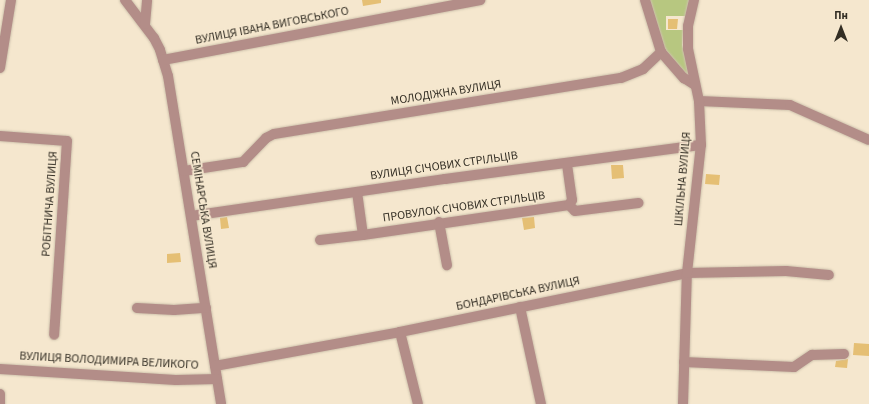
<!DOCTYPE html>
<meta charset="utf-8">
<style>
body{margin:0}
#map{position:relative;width:869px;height:404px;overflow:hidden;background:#f5e7ce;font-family:"Source Sans 3",sans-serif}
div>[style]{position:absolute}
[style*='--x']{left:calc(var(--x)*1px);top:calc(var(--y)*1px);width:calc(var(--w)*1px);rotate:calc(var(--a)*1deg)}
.green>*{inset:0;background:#b7c780}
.building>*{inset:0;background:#e5bf74}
.roads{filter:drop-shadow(0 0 1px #cec2ac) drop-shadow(0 0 1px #cec2ac)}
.minor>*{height:10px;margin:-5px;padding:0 5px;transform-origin:5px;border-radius:5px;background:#b38d88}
span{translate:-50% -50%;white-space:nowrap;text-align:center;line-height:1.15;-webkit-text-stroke:3px #f5e7ce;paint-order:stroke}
.street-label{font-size:12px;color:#332e24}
.north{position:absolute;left:821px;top:8px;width:40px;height:40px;-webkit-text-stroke:3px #f5e7ce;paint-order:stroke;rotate:0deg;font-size:11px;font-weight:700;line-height:16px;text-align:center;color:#332e24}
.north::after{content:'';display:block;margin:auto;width:14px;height:18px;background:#332e24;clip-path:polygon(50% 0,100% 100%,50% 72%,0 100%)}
</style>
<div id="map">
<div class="green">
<div style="clip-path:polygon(648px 0,689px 0,686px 16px,666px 16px,666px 30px,683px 30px,682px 45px,691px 78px,668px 57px)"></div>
</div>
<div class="building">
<div style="clip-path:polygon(362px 0,381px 0,381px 3px,363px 6px)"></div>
<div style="clip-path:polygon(668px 19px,678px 19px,677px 29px,668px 29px)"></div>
<div style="clip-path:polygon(611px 165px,623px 165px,624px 178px,612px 179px)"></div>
<div style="clip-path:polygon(706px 174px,720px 175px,719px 185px,705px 184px)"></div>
<div style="clip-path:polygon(227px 217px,229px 228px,221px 229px,220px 218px)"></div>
<div style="clip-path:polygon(534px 217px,535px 228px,524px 230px,522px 218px)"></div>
<div style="clip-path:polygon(180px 253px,181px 262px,167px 263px,167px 254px)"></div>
<div style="clip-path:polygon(854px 343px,869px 344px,869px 356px,853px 355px)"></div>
<div style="clip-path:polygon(848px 359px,847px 368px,835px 367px,836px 361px)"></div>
</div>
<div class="roads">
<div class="minor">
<div style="--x:125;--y:0;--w:48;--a:52.7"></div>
<div style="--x:154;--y:38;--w:13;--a:63"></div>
<div style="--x:160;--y:50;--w:27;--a:73"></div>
<div style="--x:168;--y:76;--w:332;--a:80.8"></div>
<div style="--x:645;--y:0;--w:54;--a:72.9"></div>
<div style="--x:661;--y:52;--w:35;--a:49"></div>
<div style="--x:684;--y:78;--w:13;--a:32"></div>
<div style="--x:145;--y:24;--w:24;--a:-85"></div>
<div style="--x:163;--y:60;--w:323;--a:-10.7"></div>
<div style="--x:0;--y:68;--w:69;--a:-80.8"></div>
<div style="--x:699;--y:101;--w:91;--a:2.5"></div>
<div style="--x:790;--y:105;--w:86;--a:23.9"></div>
<div style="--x:0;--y:136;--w:67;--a:4.3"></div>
<div style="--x:67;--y:141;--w:194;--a:93.8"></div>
<div style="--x:184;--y:171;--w:60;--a:-8.7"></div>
<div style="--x:243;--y:162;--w:33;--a:-46"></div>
<div style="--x:266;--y:138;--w:9;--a:-27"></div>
<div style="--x:274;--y:134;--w:351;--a:-9.2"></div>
<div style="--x:621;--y:78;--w:24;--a:-22"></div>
<div style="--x:643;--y:69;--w:25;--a:-43"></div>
<div style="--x:357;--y:192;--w:43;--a:82.1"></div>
<div style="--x:363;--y:235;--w:208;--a:-8.3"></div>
<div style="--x:569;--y:205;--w:6;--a:-59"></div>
<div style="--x:572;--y:200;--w:37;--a:-98"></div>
<div style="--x:569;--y:205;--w:8;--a:45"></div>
<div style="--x:575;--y:211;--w:64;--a:-7.2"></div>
<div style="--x:191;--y:216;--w:257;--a:-8.3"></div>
<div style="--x:445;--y:179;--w:258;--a:-7.6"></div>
<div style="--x:439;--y:222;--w:44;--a:79.5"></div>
<div style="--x:320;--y:240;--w:43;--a:-6.6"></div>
<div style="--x:520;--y:307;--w:99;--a:77.8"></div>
<div style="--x:137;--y:308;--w:37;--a:3"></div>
<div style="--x:174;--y:310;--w:32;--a:-4"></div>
<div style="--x:400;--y:332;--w:74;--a:76"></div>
<div style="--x:684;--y:362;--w:110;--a:2.6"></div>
<div style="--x:794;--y:367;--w:22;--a:-34"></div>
<div style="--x:812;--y:355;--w:32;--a:-2"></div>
<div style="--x:215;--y:366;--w:188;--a:-10.4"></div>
<div style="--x:400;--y:332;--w:293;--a:-11.6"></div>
<div style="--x:687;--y:273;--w:99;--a:-1.2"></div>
<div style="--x:786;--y:271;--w:43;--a:5.3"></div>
<div style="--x:0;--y:369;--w:176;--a:3.6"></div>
<div style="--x:176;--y:380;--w:41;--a:-1.4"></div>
<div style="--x:0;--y:394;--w:10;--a:90"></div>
<div style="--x:683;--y:404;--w:131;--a:-88.3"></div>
<div style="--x:687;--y:273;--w:129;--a:-83.8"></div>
<div style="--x:701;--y:145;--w:44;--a:-92.6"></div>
<div style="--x:699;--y:101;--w:53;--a:-101.9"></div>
<div style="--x:688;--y:49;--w:23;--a:-90"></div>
<div style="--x:688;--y:26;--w:27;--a:-77"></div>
</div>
</div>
<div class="street-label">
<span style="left:272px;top:26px;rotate:-11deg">ВУЛИЦЯ ІВАНА ВИГОВСЬКОГО</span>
<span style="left:446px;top:93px;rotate:-9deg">МОЛОДІЖНА ВУЛИЦЯ</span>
<span style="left:444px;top:166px;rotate:-8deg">ВУЛИЦЯ СІЧОВИХ СТРІЛЬЦІВ</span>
<span style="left:683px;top:179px;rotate:-85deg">ШКІЛЬНА ВУЛИЦЯ</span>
<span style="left:50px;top:204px;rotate:-86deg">РОБІТНИЧА ВУЛИЦЯ</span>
<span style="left:464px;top:207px;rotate:-8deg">ПРОВУЛОК СІЧОВИХ СТРІЛЬЦІВ</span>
<span style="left:203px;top:210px;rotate:81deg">СЕМІНАРСЬКА ВУЛИЦЯ</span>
<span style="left:518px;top:294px;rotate:-12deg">БОНДАРІВСЬКА ВУЛИЦЯ</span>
<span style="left:109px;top:361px;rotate:3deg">ВУЛИЦЯ ВОЛОДИМИРА ВЕЛИКОГО</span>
</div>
<div class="north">Пн</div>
</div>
